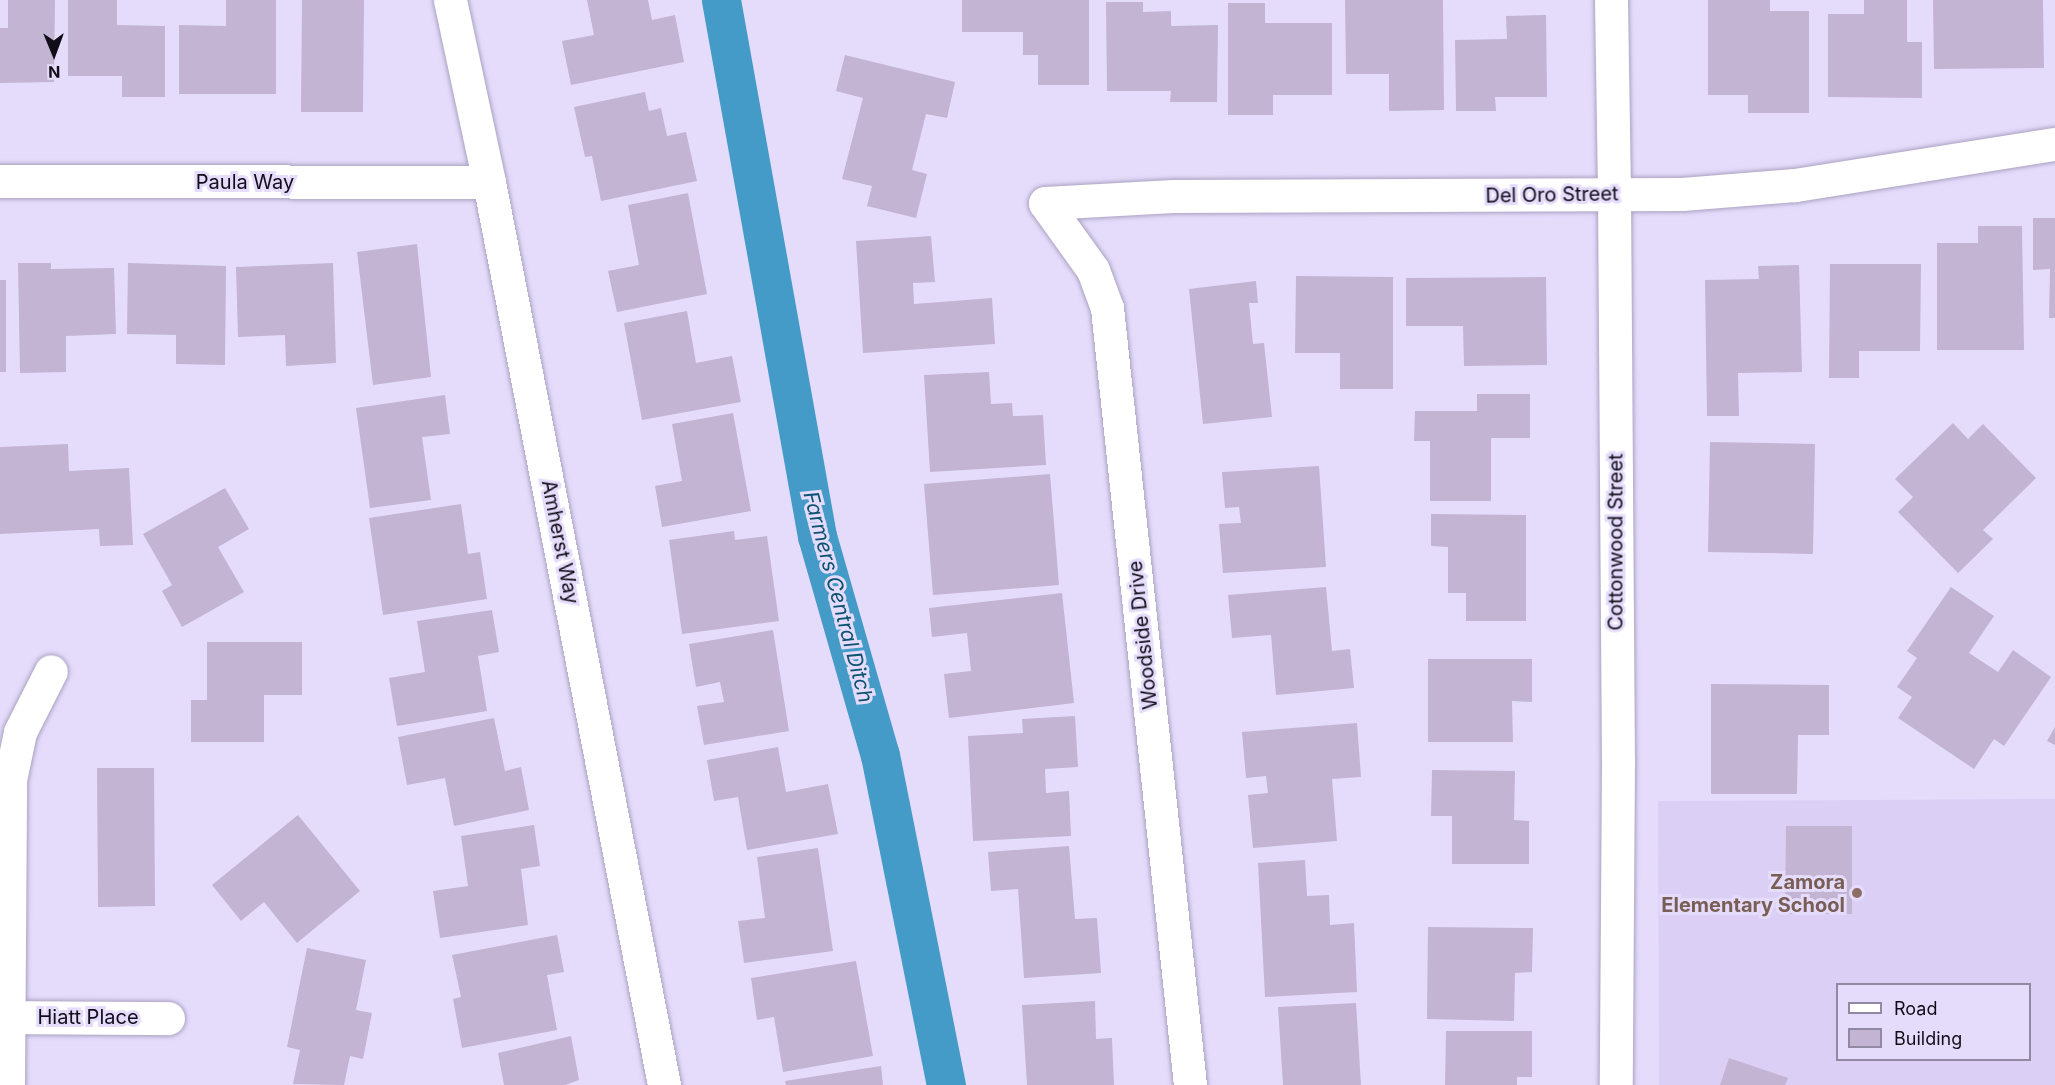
<!DOCTYPE html>
<style>
body{margin:0}
#map{position:relative;width:2055px;height:1085px;overflow:hidden;background:#e5dcfc;font-family:Inter,sans-serif}
div>[style]{position:absolute}
[style*='--x']{left:calc(var(--x)*1px);top:calc(var(--y)*1px);width:calc(var(--w)*1px);rotate:calc(var(--a)*1deg)}
.built>*{inset:0;background:#dbcff6}
.canal>*{height:39px;margin:-19.5px;padding:0 19.5px;transform-origin:19.5px;border-radius:19.5px;background:#449bc7}
.building>*{inset:0;background:#c2b4d2}
.roads{filter:drop-shadow(0 0 2px #aba2c1) drop-shadow(0 0 2px #aba2c1)}
.street>*{height:33px;margin:-16.5px;padding:0 16.5px;transform-origin:16.5px;border-radius:16.5px;background:#fff}
.secondary>*{height:33px;margin:-16.5px;padding:0 16.5px;transform-origin:16.5px;border-radius:16.5px;background:#fff}
.dots>*{width:16px;height:16px;translate:-50% -50%;box-sizing:border-box;border:3px solid #e5dcfc;border-radius:50%}
span{translate:-50% -50%;white-space:nowrap;text-align:center;line-height:1.15;-webkit-text-stroke:6px #e5dcfc;paint-order:stroke}
.street-label{font-size:20px;color:#110d18}
.education-label{font-size:20px;color:#785e54;font-weight:700}
.right{translate:-100% -50%;text-align:right}
.water-label{font-size:21px;color:#0c5271;font-style:italic}
.legend{position:absolute;left:1836px;top:983px;width:195px;height:78px;box-sizing:border-box;background:#e5dcfc;border:2px solid #9089a1;margin:0;padding:8px 10px;list-style:none;font-size:18px;color:#110d18}
.legend li{display:flex;align-items:center;gap:12px;height:30px}
.legend b{width:30px;border:2px solid #9089a1}
.north{position:absolute;left:24px;top:24px;width:60px;height:60px;-webkit-text-stroke:4px #e5dcfc;paint-order:stroke;rotate:179deg;font-size:16px;font-weight:700;line-height:24px;text-align:center;color:#110d18}
.north::after{content:'';display:block;margin:auto;width:21px;height:27px;background:#110d18;clip-path:polygon(50% 0,100% 100%,50% 72%,0 100%)}
</style>
<div id="map">
<div class="built">
<div style="clip-path:polygon(evenodd,2055px 799px,2055px 1085px,1659px 1085px,1658px 801px,2055px 799px,1838px 984px,2030px 984px,2030px 1060px,1838px 1060px,1838px 984px)"></div>
</div>
<div class="canal">
<div style="--x:721;--y:0;--w:545;--a:79.85"></div>
<div style="--x:817;--y:536;--w:228;--a:74"></div>
<div style="--x:880;--y:755;--w:337;--a:78.7"></div>
</div>
<div class="building">
<div style="clip-path:polygon(8px 0,55px 0,54px 82px,0 83px,0 28px,8px 28px)"></div>
<div style="clip-path:polygon(68px 0,117px 0,117px 25px,165px 26px,165px 97px,122px 97px,122px 76px,68px 76px)"></div>
<div style="clip-path:polygon(226px 0,276px 0,276px 94px,179px 94px,179px 25px,226px 26px)"></div>
<div style="clip-path:polygon(302px 0,364px 0,363px 112px,301px 112px)"></div>
<div style="clip-path:polygon(587px 0,648px 0,652px 20px,675px 15px,684px 62px,571px 85px,562px 41px,594px 35px)"></div>
<div style="clip-path:polygon(962px 0,1089px 0,1089px 85px,1038px 85px,1038px 55px,1023px 55px,1023px 32px,962px 32px)"></div>
<div style="clip-path:polygon(1345px 0,1443px 0,1444px 110px,1389px 111px,1389px 74px,1346px 74px)"></div>
<div style="clip-path:polygon(1708px 0,1770px 0,1770px 11px,1809px 11px,1809px 113px,1748px 113px,1748px 95px,1708px 95px)"></div>
<div style="clip-path:polygon(1864px 0,1907px 0,1907px 42px,1922px 42px,1922px 98px,1828px 97px,1828px 14px,1864px 14px)"></div>
<div style="clip-path:polygon(1933px 0,2043px 0,2044px 68px,1934px 69px)"></div>
<div style="clip-path:polygon(1106px 2px,1143px 2px,1143px 12px,1171px 11px,1171px 26px,1218px 25px,1217px 102px,1170px 102px,1171px 91px,1107px 91px)"></div>
<div style="clip-path:polygon(1228px 3px,1265px 3px,1265px 23px,1332px 23px,1332px 95px,1273px 95px,1273px 115px,1228px 115px)"></div>
<div style="clip-path:polygon(1546px 15px,1547px 97px,1495px 97px,1496px 111px,1456px 111px,1455px 40px,1507px 39px,1506px 16px)"></div>
<div style="clip-path:polygon(845px 55px,955px 82px,947px 118px,926px 114px,912px 170px,927px 174px,916px 218px,867px 206px,872px 186px,842px 179px,863px 98px,836px 91px)"></div>
<div style="clip-path:polygon(645px 92px,649px 111px,661px 108px,667px 136px,686px 132px,697px 181px,601px 201px,592px 156px,585px 157px,574px 107px)"></div>
<div style="clip-path:polygon(688px 193px,707px 294px,617px 312px,608px 271px,639px 265px,628px 205px)"></div>
<div style="clip-path:polygon(2033px 218px,2055px 218px,2055px 318px,2049px 318px,2050px 269px,2033px 270px)"></div>
<div style="clip-path:polygon(1978px 226px,2022px 226px,2024px 350px,1937px 350px,1937px 243px,1978px 243px)"></div>
<div style="clip-path:polygon(931px 236px,935px 282px,913px 283px,914px 304px,992px 298px,995px 344px,863px 353px,856px 241px)"></div>
<div style="clip-path:polygon(417px 244px,431px 377px,373px 385px,357px 252px)"></div>
<div style="clip-path:polygon(18px 263px,51px 263px,51px 269px,114px 268px,116px 334px,66px 336px,66px 372px,20px 373px)"></div>
<div style="clip-path:polygon(128px 263px,226px 266px,225px 365px,176px 364px,176px 335px,127px 334px)"></div>
<div style="clip-path:polygon(333px 263px,336px 363px,286px 366px,285px 335px,238px 337px,236px 267px)"></div>
<div style="clip-path:polygon(1830px 264px,1921px 264px,1920px 351px,1859px 351px,1859px 378px,1829px 378px)"></div>
<div style="clip-path:polygon(1799px 265px,1802px 372px,1738px 373px,1739px 416px,1707px 416px,1705px 280px,1759px 279px,1758px 266px)"></div>
<div style="clip-path:polygon(1296px 276px,1393px 277px,1393px 389px,1340px 389px,1340px 353px,1295px 353px)"></div>
<div style="clip-path:polygon(1546px 277px,1547px 365px,1464px 366px,1463px 326px,1406px 326px,1406px 278px)"></div>
<div style="clip-path:polygon(0 280px,6px 280px,6px 372px,0 372px)"></div>
<div style="clip-path:polygon(1256px 281px,1258px 303px,1249px 303px,1253px 344px,1264px 343px,1272px 417px,1203px 424px,1189px 289px)"></div>
<div style="clip-path:polygon(687px 311px,696px 363px,732px 356px,741px 402px,642px 420px,624px 323px)"></div>
<div style="clip-path:polygon(989px 372px,991px 404px,1012px 403px,1013px 416px,1043px 415px,1046px 465px,930px 472px,924px 375px)"></div>
<div style="clip-path:polygon(1477px 394px,1530px 394px,1530px 438px,1491px 438px,1491px 501px,1430px 501px,1430px 441px,1414px 441px,1415px 411px,1477px 411px)"></div>
<div style="clip-path:polygon(445px 395px,450px 434px,422px 437px,431px 500px,370px 508px,356px 408px)"></div>
<div style="clip-path:polygon(733px 413px,751px 511px,662px 527px,655px 486px,682px 481px,672px 424px)"></div>
<div style="clip-path:polygon(1953px 423px,1968px 439px,1983px 424px,2036px 478px,1983px 530px,1993px 539px,1958px 573px,1898px 512px,1913px 497px,1895px 479px)"></div>
<div style="clip-path:polygon(1710px 442px,1815px 444px,1813px 554px,1708px 552px)"></div>
<div style="clip-path:polygon(68px 444px,69px 471px,129px 468px,133px 545px,100px 546px,99px 529px,0 534px,0 447px)"></div>
<div style="clip-path:polygon(1319px 466px,1326px 567px,1223px 573px,1219px 524px,1241px 523px,1239px 507px,1225px 508px,1222px 472px)"></div>
<div style="clip-path:polygon(1050px 474px,1059px 585px,933px 595px,924px 484px)"></div>
<div style="clip-path:polygon(225px 488px,249px 529px,218px 547px,244px 592px,182px 627px,162px 591px,172px 585px,143px 534px)"></div>
<div style="clip-path:polygon(461px 504px,468px 554px,480px 552px,487px 599px,383px 615px,369px 518px)"></div>
<div style="clip-path:polygon(1431px 514px,1526px 515px,1526px 621px,1466px 621px,1466px 593px,1448px 593px,1448px 547px,1431px 546px)"></div>
<div style="clip-path:polygon(734px 531px,735px 540px,767px 536px,779px 621px,682px 634px,669px 540px)"></div>
<div style="clip-path:polygon(1326px 587px,1332px 651px,1350px 649px,1354px 688px,1276px 695px,1271px 635px,1232px 638px,1228px 595px)"></div>
<div style="clip-path:polygon(1951px 587px,1994px 616px,1969px 653px,1998px 672px,2013px 650px,2051px 677px,2004px 746px,1994px 739px,1974px 769px,1898px 718px,1912px 697px,1897px 687px,1917px 658px,1907px 651px)"></div>
<div style="clip-path:polygon(1062px 593px,1074px 703px,949px 718px,944px 674px,971px 671px,967px 633px,932px 637px,929px 608px)"></div>
<div style="clip-path:polygon(492px 610px,499px 652px,478px 656px,487px 711px,397px 726px,389px 678px,425px 672px,417px 621px)"></div>
<div style="clip-path:polygon(773px 630px,789px 731px,704px 745px,697px 706px,724px 702px,720px 682px,696px 687px,689px 644px)"></div>
<div style="clip-path:polygon(207px 642px,302px 642px,302px 695px,264px 695px,264px 742px,191px 742px,191px 700px,207px 700px)"></div>
<div style="clip-path:polygon(1428px 659px,1532px 659px,1532px 702px,1512px 701px,1513px 742px,1428px 742px)"></div>
<div style="clip-path:polygon(1711px 684px,1829px 685px,1829px 735px,1798px 735px,1797px 794px,1711px 794px)"></div>
<div style="clip-path:polygon(1075px 716px,1078px 767px,1045px 769px,1046px 793px,1069px 791px,1071px 836px,973px 841px,968px 736px,1023px 733px,1022px 719px)"></div>
<div style="clip-path:polygon(494px 718px,505px 771px,521px 767px,529px 810px,454px 826px,445px 778px,407px 785px,398px 737px)"></div>
<div style="clip-path:polygon(1357px 723px,1361px 777px,1332px 779px,1337px 841px,1253px 848px,1248px 795px,1268px 793px,1266px 776px,1246px 778px,1242px 732px)"></div>
<div style="clip-path:polygon(2055px 727px,2055px 745px,2047px 741px)"></div>
<div style="clip-path:polygon(778px 747px,786px 792px,828px 784px,838px 834px,747px 850px,738px 797px,714px 801px,707px 760px)"></div>
<div style="clip-path:polygon(97px 768px,154px 768px,155px 906px,98px 907px)"></div>
<div style="clip-path:polygon(1432px 770px,1515px 771px,1514px 820px,1529px 821px,1529px 864px,1452px 864px,1452px 816px,1431px 816px)"></div>
<div style="clip-path:polygon(298px 815px,360px 891px,297px 943px,264px 902px,241px 921px,212px 885px)"></div>
<div style="clip-path:polygon(534px 825px,540px 866px,521px 869px,528px 925px,440px 938px,433px 891px,468px 886px,461px 836px)"></div>
<div style="clip-path:polygon(1786px 826px,1852px 826px,1852px 914px,1785px 914px)"></div>
<div style="clip-path:polygon(1069px 846px,1075px 919px,1097px 918px,1101px 973px,1024px 978px,1018px 889px,991px 891px,988px 852px)"></div>
<div style="clip-path:polygon(818px 848px,833px 951px,744px 963px,738px 921px,765px 918px,757px 857px)"></div>
<div style="clip-path:polygon(1305px 860px,1307px 896px,1329px 895px,1330px 925px,1354px 923px,1357px 992px,1265px 997px,1258px 863px)"></div>
<div style="clip-path:polygon(1428px 927px,1533px 928px,1532px 972px,1515px 973px,1514px 1021px,1427px 1019px)"></div>
<div style="clip-path:polygon(557px 935px,564px 972px,547px 975px,557px 1030px,462px 1048px,453px 999px,461px 997px,452px 955px)"></div>
<div style="clip-path:polygon(307px 948px,366px 960px,356px 1010px,372px 1013px,363px 1059px,350px 1056px,344px 1085px,293px 1084px,300px 1050px,287px 1047px)"></div>
<div style="clip-path:polygon(856px 961px,873px 1056px,783px 1072px,774px 1017px,757px 1020px,751px 978px)"></div>
<div style="clip-path:polygon(1095px 1001px,1096px 1039px,1112px 1038px,1114px 1085px,1027px 1085px,1022px 1005px)"></div>
<div style="clip-path:polygon(1356px 1003px,1361px 1085px,1283px 1085px,1278px 1007px)"></div>
<div style="clip-path:polygon(1446px 1031px,1532px 1031px,1532px 1077px,1517px 1077px,1517px 1085px,1445px 1085px)"></div>
<div style="clip-path:polygon(571px 1036px,579px 1080px,565px 1085px,504px 1085px,498px 1053px)"></div>
<div style="clip-path:polygon(1729px 1058px,1788px 1078px,1785px 1085px,1720px 1085px)"></div>
<div style="clip-path:polygon(881px 1066px,883px 1085px,786px 1085px,785px 1081px)"></div>
</div>
<div class="roads">
<div class="street">
<div style="--x:450;--y:0;--w:186;--a:77.9"></div>
<div style="--x:489;--y:182;--w:920;--a:79.03"></div>
<div style="--x:1611;--y:0;--w:194;--a:89.1"></div>
<div style="--x:0;--y:181;--w:489;--a:0.1"></div>
<div style="--x:1045;--y:203;--w:128;--a:-3.1"></div>
<div style="--x:1173;--y:196;--w:509;--a:-0.23"></div>
<div style="--x:1682;--y:194;--w:113;--a:-4.6"></div>
<div style="--x:1795;--y:185;--w:263;--a:-9"></div>
<div style="--x:1045;--y:203;--w:82;--a:54.4"></div>
<div style="--x:1093;--y:270;--w:40;--a:69.8"></div>
<div style="--x:1107;--y:308;--w:781;--a:83.9"></div>
<div style="--x:8;--y:1017;--w:160;--a:0.4"></div>
<div style="--x:8;--y:1085;--w:305;--a:-89.6"></div>
<div style="--x:10;--y:780;--w:49;--a:-78.2"></div>
<div style="--x:20;--y:732;--w:68;--a:-63.1"></div>
</div>
<div class="secondary">
<div style="--x:1614;--y:194;--w:568;--a:89.6"></div>
<div style="--x:1618;--y:762;--w:323;--a:90.4"></div>
</div>
</div>
<div class="dots">
<div style="left:1857px;top:893px;background:#8d6e63"></div>
</div>
<div class="street-label">
<span style="left:245px;top:182px">Paula Way</span>
<span style="left:1552px;top:195px;rotate:-1deg">Del Oro Street</span>
<span style="left:560px;top:542px;rotate:79deg">Amherst Way</span>
<span style="left:1616px;top:542px;rotate:-90deg">Cottonwood Street</span>
<span style="left:1143px;top:635px;rotate:-96deg">Woodside Drive</span>
<span style="left:88px;top:1017px">Hiatt Place</span>
</div>
<div class="education-label">
<span class="right" style="left:1845px;top:894px">Zamora<br>Elementary School</span>
</div>
<div class="water-label">
<span style="left:838px;top:597px;rotate:75deg">Farmers Central Ditch</span>
</div>
<ul class="legend">
<li><b style="height:8px;background:#fff"></b>Road</li>
<li><b style="height:16px;background:#c2b4d2"></b>Building</li>
</ul>
<div class="north">N</div>
</div>
